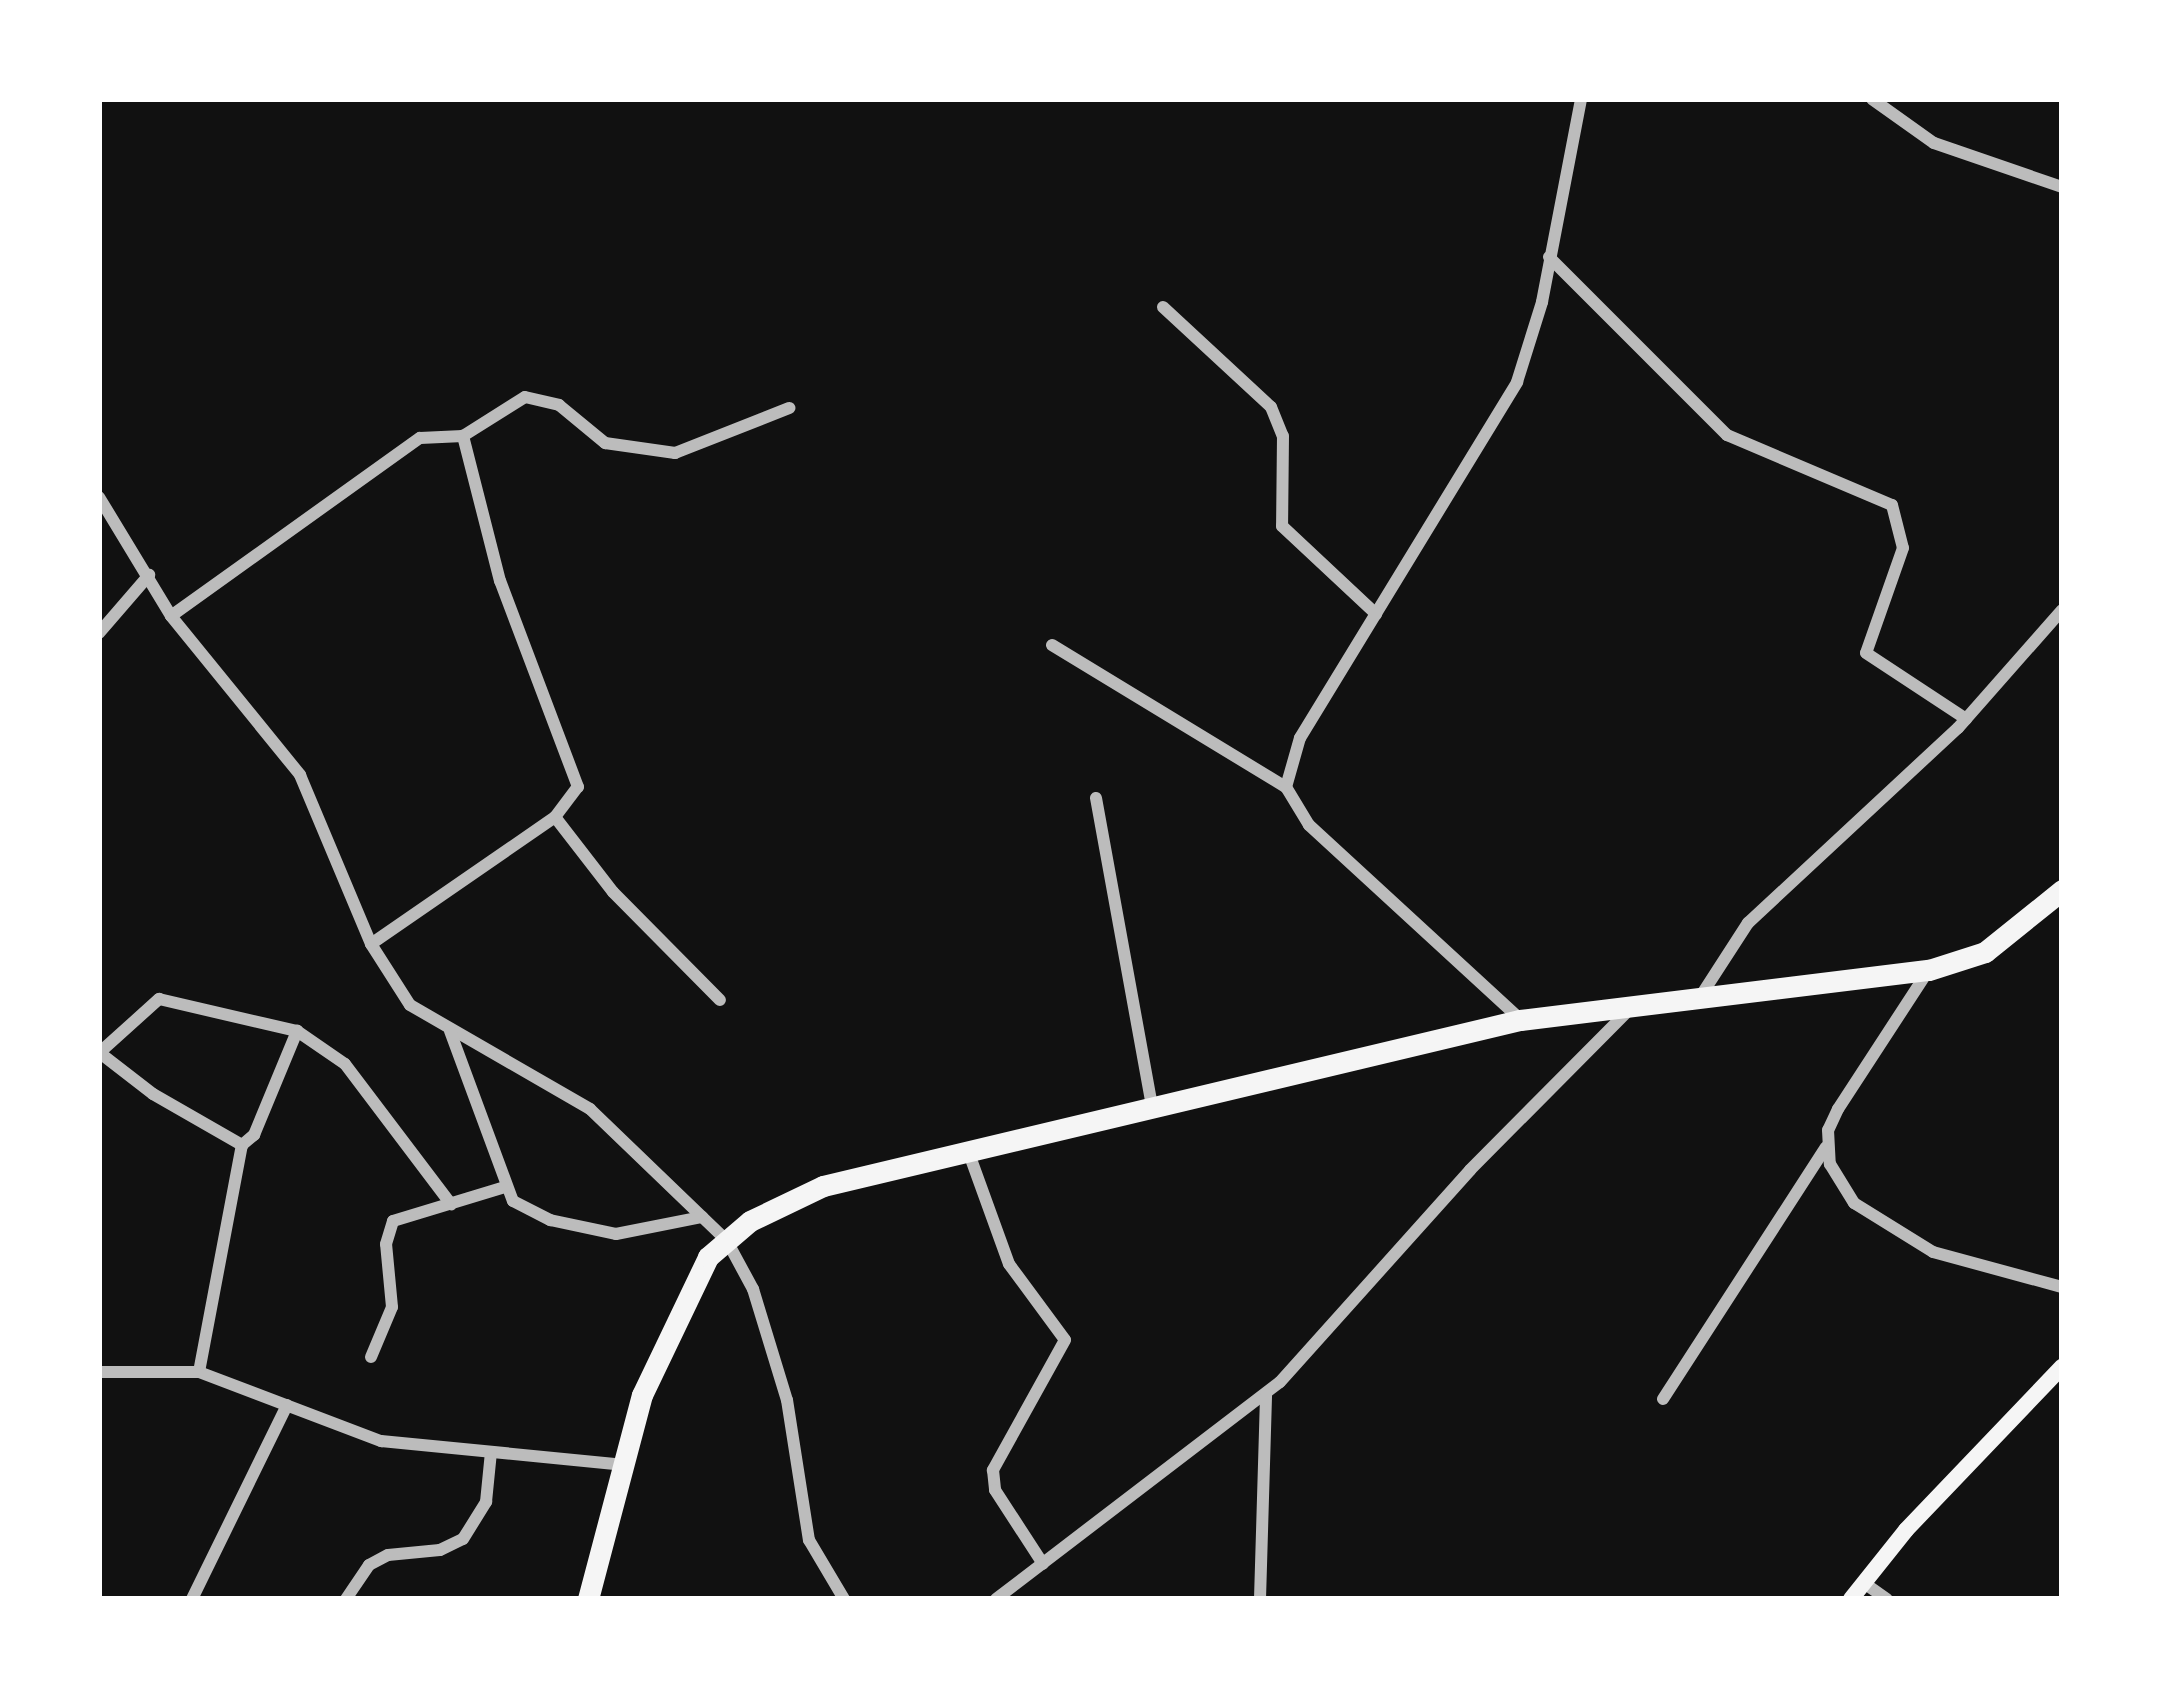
<!DOCTYPE html>
<style>
body{margin:0}
#map{position:relative;width:2161px;height:1698px;overflow:hidden;background:#111;font-family:Jost,sans-serif}
div>[style]{position:absolute}
[style*='--x']{left:calc(var(--x)*1px);top:calc(var(--y)*1px);width:calc(var(--w)*1px);rotate:calc(var(--a)*1deg)}
.minor>*{height:12px;margin:-6px;padding:0 6px;transform-origin:6px;border-radius:6px;background:#bcbcbc}
.secondary>*{height:16px;margin:-8px;padding:0 8px;transform-origin:8px;border-radius:8px;background:#f5f5f5}
.trunk>*{height:21px;margin:-10.5px;padding:0 10.5px;transform-origin:10.5px;border-radius:10.5px;background:#f5f5f5}
span{translate:-50% -50%;white-space:nowrap;text-align:center;line-height:1.15;-webkit-text-stroke:12px #fff;paint-order:stroke}
.frame{position:absolute;inset:0;border:102px solid #fff;pointer-events:none}
</style>
<div id="map">
<div class="minor">
<div style="--x:1872;--y:99;--w:76;--a:35.4"></div>
<div style="--x:1934;--y:143;--w:135;--a:19"></div>
<div style="--x:1549;--y:257;--w:252;--a:45"></div>
<div style="--x:1727;--y:435;--w:179;--a:23"></div>
<div style="--x:1892;--y:505;--w:44;--a:75.7"></div>
<div style="--x:1903;--y:548;--w:111;--a:109.4"></div>
<div style="--x:1866;--y:653;--w:120;--a:33.4"></div>
<div style="--x:1163;--y:307;--w:147;--a:42.8"></div>
<div style="--x:1271;--y:407;--w:31;--a:68"></div>
<div style="--x:1283;--y:436;--w:90;--a:90.6"></div>
<div style="--x:1282;--y:526;--w:129;--a:43.1"></div>
<div style="--x:99;--y:497;--w:139;--a:58.8"></div>
<div style="--x:171;--y:616;--w:205;--a:50.9"></div>
<div style="--x:300;--y:775;--w:183;--a:67.2"></div>
<div style="--x:371;--y:944;--w:72;--a:57.4"></div>
<div style="--x:410;--y:1005;--w:208;--a:30"></div>
<div style="--x:590;--y:1109;--w:190;--a:43.9"></div>
<div style="--x:727;--y:1241;--w:55;--a:61.6"></div>
<div style="--x:753;--y:1289;--w:116;--a:73"></div>
<div style="--x:787;--y:1400;--w:142;--a:81.1"></div>
<div style="--x:809;--y:1540;--w:69;--a:59.3"></div>
<div style="--x:171;--y:616;--w:306;--a:-35.6"></div>
<div style="--x:420;--y:438;--w:43;--a:-2.7"></div>
<div style="--x:463;--y:436;--w:73;--a:-32.2"></div>
<div style="--x:525;--y:397;--w:35;--a:13"></div>
<div style="--x:559;--y:405;--w:60;--a:39.6"></div>
<div style="--x:605;--y:443;--w:71;--a:8.1"></div>
<div style="--x:675;--y:453;--w:123;--a:-21.5"></div>
<div style="--x:99;--y:633;--w:77;--a:-49.2"></div>
<div style="--x:1052;--y:645;--w:274;--a:31.3"></div>
<div style="--x:1096;--y:798;--w:314;--a:79.7"></div>
<div style="--x:555;--y:817;--w:95;--a:52.3"></div>
<div style="--x:613;--y:892;--w:152;--a:45.3"></div>
<div style="--x:371;--y:944;--w:224;--a:-34.6"></div>
<div style="--x:555;--y:817;--w:38;--a:-53"></div>
<div style="--x:578;--y:787;--w:220;--a:-110.7"></div>
<div style="--x:500;--y:581;--w:150;--a:-104.3"></div>
<div style="--x:1928;--y:971;--w:165;--a:123.1"></div>
<div style="--x:1838;--y:1109;--w:23;--a:115"></div>
<div style="--x:1828;--y:1130;--w:34;--a:87"></div>
<div style="--x:1830;--y:1164;--w:46;--a:58.4"></div>
<div style="--x:1854;--y:1203;--w:93;--a:31.8"></div>
<div style="--x:1933;--y:1252;--w:134;--a:15.2"></div>
<div style="--x:1702;--y:994;--w:85;--a:-57.1"></div>
<div style="--x:1748;--y:923;--w:287;--a:-42.9"></div>
<div style="--x:1958;--y:728;--w:157;--a:-48.6"></div>
<div style="--x:1520;--y:1019;--w:287;--a:-137.4"></div>
<div style="--x:1309;--y:825;--w:44;--a:-121.2"></div>
<div style="--x:1286;--y:787;--w:51;--a:-74.1"></div>
<div style="--x:1300;--y:738;--w:417;--a:-58.6"></div>
<div style="--x:1517;--y:382;--w:84;--a:-72.6"></div>
<div style="--x:1542;--y:302;--w:207;--a:-79.1"></div>
<div style="--x:450;--y:1031;--w:181;--a:69.7"></div>
<div style="--x:513;--y:1201;--w:42;--a:27.2"></div>
<div style="--x:550;--y:1220;--w:67;--a:12"></div>
<div style="--x:616;--y:1234;--w:88;--a:-11.2"></div>
<div style="--x:99;--y:1053;--w:81;--a:-42"></div>
<div style="--x:159;--y:999;--w:142;--a:13.1"></div>
<div style="--x:297;--y:1031;--w:58;--a:34.5"></div>
<div style="--x:345;--y:1064;--w:176;--a:52.9"></div>
<div style="--x:100;--y:1053;--w:67;--a:37.7"></div>
<div style="--x:153;--y:1094;--w:103;--a:29.8"></div>
<div style="--x:242;--y:1145;--w:16;--a:-40"></div>
<div style="--x:254;--y:1135;--w:113;--a:-67.5"></div>
<div style="--x:967;--y:1148;--w:123;--a:70.1"></div>
<div style="--x:1009;--y:1264;--w:94;--a:53.6"></div>
<div style="--x:1065;--y:1340;--w:149;--a:119"></div>
<div style="--x:993;--y:1470;--w:20;--a:84"></div>
<div style="--x:995;--y:1490;--w:88;--a:57"></div>
<div style="--x:371;--y:1357;--w:54;--a:-67.2"></div>
<div style="--x:392;--y:1307;--w:63;--a:-95.4"></div>
<div style="--x:386;--y:1244;--w:24;--a:-73"></div>
<div style="--x:393;--y:1221;--w:117;--a:-16.9"></div>
<div style="--x:99;--y:1372;--w:100;--a:0"></div>
<div style="--x:199;--y:1372;--w:195;--a:20.8"></div>
<div style="--x:381;--y:1441;--w:245;--a:5.6"></div>
<div style="--x:199;--y:1372;--w:231;--a:-79.3"></div>
<div style="--x:1663;--y:1399;--w:300;--a:-57.1"></div>
<div style="--x:1864;--y:1583;--w:28;--a:35"></div>
<div style="--x:192;--y:1599;--w:216;--a:-63.9"></div>
<div style="--x:346;--y:1599;--w:41;--a:-55.9"></div>
<div style="--x:369;--y:1565;--w:21;--a:-28"></div>
<div style="--x:388;--y:1555;--w:52;--a:-5.5"></div>
<div style="--x:440;--y:1550;--w:25;--a:-26"></div>
<div style="--x:463;--y:1539;--w:44;--a:-58.1"></div>
<div style="--x:486;--y:1502;--w:50;--a:-84.3"></div>
<div style="--x:996;--y:1599;--w:357;--a:-37.4"></div>
<div style="--x:1280;--y:1382;--w:285;--a:-48.1"></div>
<div style="--x:1470;--y:1170;--w:230;--a:-45.2"></div>
<div style="--x:1260;--y:1599;--w:205;--a:-88.3"></div>
</div>
<div class="secondary">
<div style="--x:1851;--y:1599;--w:88;--a:-51.4"></div>
<div style="--x:1906;--y:1530;--w:226;--a:-46.3"></div>
</div>
<div class="trunk">
<div style="--x:588;--y:1599;--w:211;--a:-75.2"></div>
<div style="--x:642;--y:1395;--w:153;--a:-64.4"></div>
<div style="--x:708;--y:1257;--w:55;--a:-40.6"></div>
<div style="--x:750;--y:1221;--w:81;--a:-25.6"></div>
<div style="--x:823;--y:1186;--w:716;--a:-13.4"></div>
<div style="--x:1520;--y:1020;--w:412;--a:-7"></div>
<div style="--x:1929;--y:970;--w:59;--a:-17.8"></div>
<div style="--x:1985;--y:952;--w:99;--a:-38.8"></div>
</div>
<div class="frame"></div>
</div>
